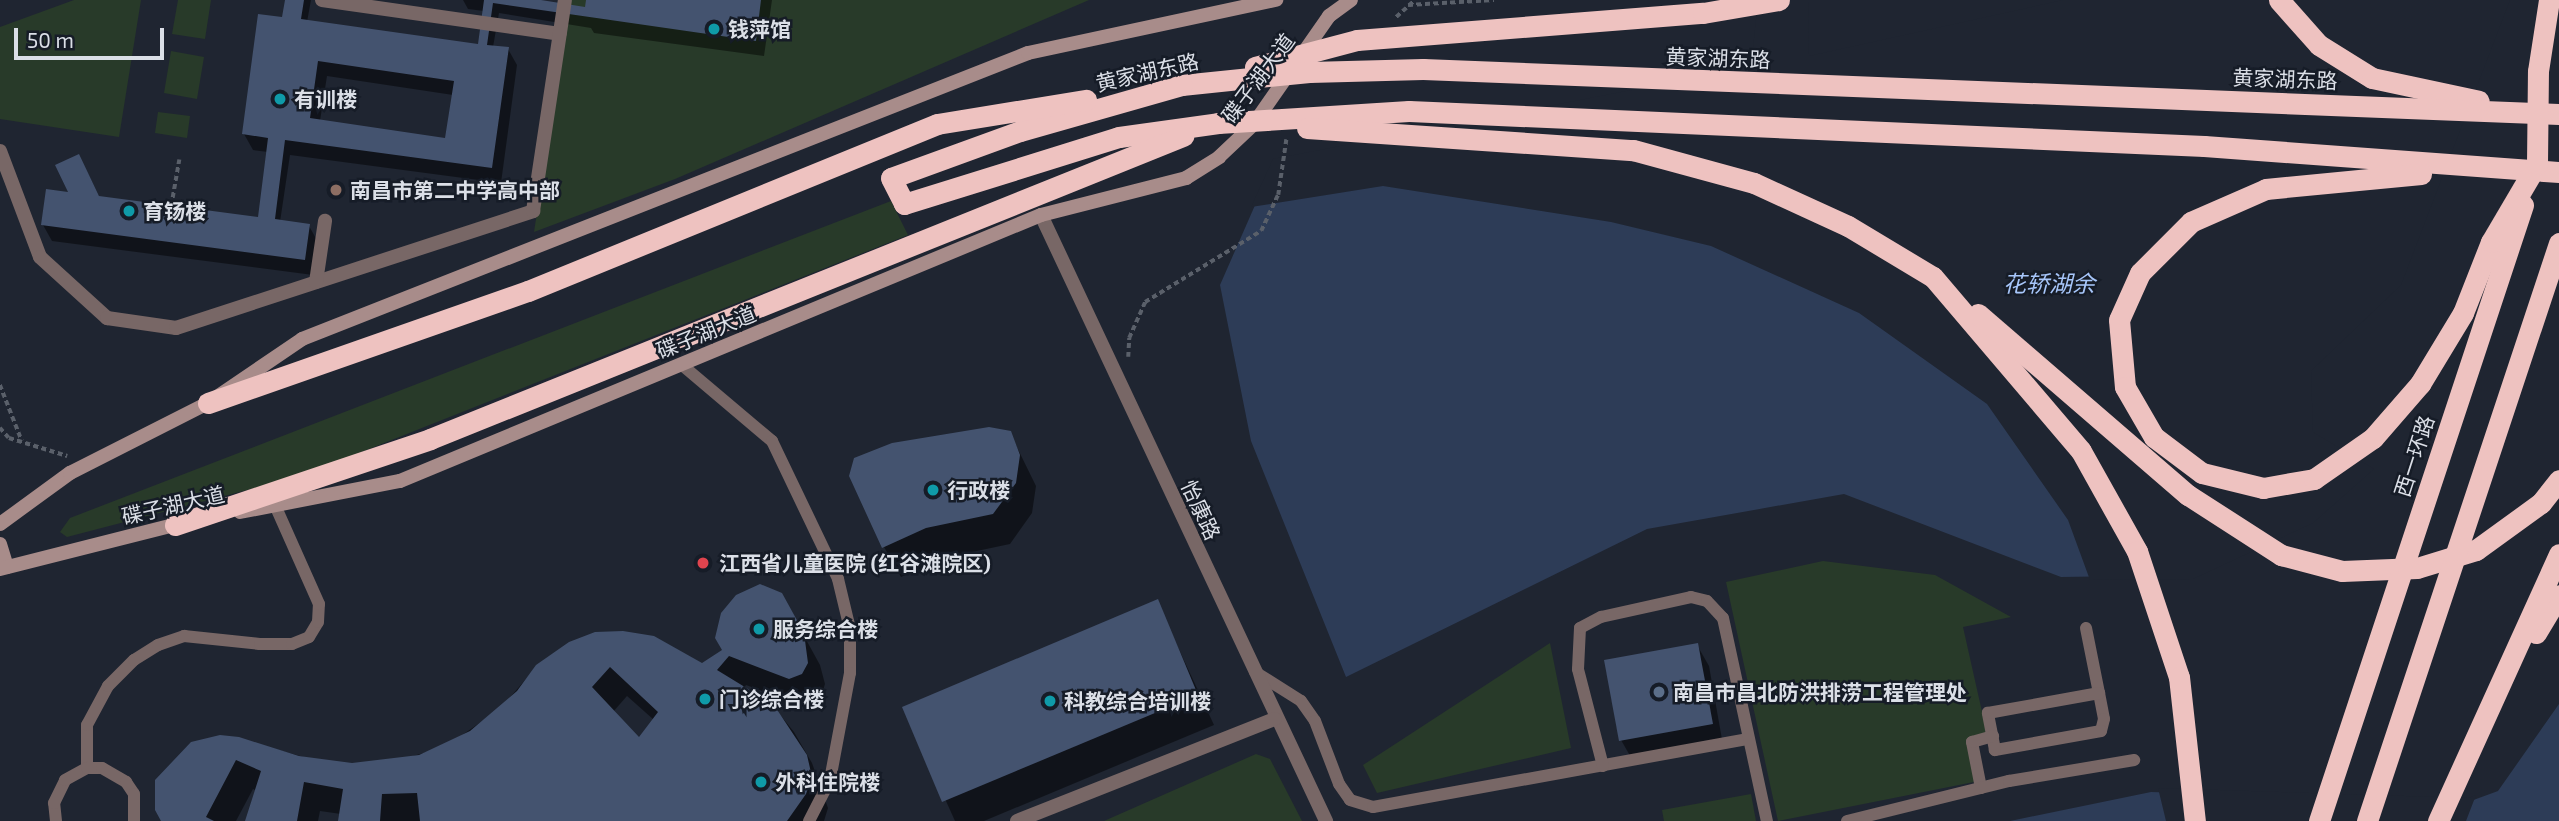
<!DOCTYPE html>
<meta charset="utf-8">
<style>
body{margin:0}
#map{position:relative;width:2559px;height:821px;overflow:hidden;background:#1f2531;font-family:"Exo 2","Noto Sans SC",sans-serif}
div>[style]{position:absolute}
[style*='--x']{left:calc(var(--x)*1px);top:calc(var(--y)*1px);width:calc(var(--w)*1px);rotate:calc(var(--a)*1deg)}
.green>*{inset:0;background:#283a29}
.water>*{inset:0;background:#2d3c57}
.pier>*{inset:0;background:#1f2531}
.shadow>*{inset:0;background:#0007}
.building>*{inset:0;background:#44536f}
.path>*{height:3.5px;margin-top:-1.75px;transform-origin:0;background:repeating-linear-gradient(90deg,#5a606a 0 5px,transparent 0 8.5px)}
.lane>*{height:12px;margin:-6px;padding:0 6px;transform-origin:6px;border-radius:6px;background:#786766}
.street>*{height:14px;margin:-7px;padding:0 7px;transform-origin:7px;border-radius:7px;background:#786766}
.secondary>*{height:14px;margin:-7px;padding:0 7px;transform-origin:7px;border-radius:7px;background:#a88c8a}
.highway>*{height:21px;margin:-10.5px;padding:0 10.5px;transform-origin:10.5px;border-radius:10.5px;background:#eec2c0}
.dots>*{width:19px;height:19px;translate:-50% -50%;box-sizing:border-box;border:4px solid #161c27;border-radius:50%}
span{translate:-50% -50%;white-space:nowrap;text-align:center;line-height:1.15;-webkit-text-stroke:5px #161c27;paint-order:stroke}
.poi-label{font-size:21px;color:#dbdfe7;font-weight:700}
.left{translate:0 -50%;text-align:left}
.street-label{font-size:21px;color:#dbdfe7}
.water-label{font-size:23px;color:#a7c6fa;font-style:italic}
.scale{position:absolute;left:14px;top:28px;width:150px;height:32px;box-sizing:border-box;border:4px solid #dbdfe7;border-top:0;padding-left:9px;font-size:21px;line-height:24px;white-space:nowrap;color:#dbdfe7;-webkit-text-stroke:5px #161c27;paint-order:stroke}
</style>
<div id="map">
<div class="green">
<div style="clip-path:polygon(74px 0,141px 0,119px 137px,0 119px,0 27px)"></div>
<div style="clip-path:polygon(178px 0,211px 0,205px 39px,172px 34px)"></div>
<div style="clip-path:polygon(570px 0,1089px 0,675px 179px,534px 232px)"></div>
<div style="clip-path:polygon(171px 51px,204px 57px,197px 99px,164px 93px)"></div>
<div style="clip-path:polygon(158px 112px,190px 116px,187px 138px,155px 133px)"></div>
<div style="clip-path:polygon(891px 201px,908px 235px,301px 476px,67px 537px,60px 532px,70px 518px)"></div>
<div style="clip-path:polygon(1823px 561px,1935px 575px,2011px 617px,1963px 627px,1987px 734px,1969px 738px,1979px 781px,1778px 821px,1726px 582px)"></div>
<div style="clip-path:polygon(1550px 643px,1571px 748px,1377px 793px,1363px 765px)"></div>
<div style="clip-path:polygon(1256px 754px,1270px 759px,1302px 821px,1104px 821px)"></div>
<div style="clip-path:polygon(1751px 794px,1756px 821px,1664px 821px,1662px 810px)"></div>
</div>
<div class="water">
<div style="clip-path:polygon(1806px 59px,2307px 370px,2193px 575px,2061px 577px,1844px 494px,1647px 529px,1346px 677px,1251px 441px,1220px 285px,1274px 162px)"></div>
<div style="clip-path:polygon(2559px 704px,2559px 821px,2010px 821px,2151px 792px,2468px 802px,2498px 791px)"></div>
</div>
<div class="pier">
<div style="clip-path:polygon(1758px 0,1808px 0,1809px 56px,2063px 0,2510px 0,2401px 285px,2311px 371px,2313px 432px,2374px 469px,2313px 523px,2193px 579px,2090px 580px,2068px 520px,1987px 404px,1859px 313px,1711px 246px,1611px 222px,1383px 186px,1251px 207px,1273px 159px,1751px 67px)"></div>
<div style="clip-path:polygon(2158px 788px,2468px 798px,2476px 795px,2466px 821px,2166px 821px)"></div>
</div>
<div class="shadow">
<div style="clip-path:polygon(evenodd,287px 0,311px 0,307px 22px,480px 45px,484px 11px,468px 9px,463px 0,529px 0,586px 9px,588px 0,772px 0,764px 56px,594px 33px,591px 28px,499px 13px,493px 47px,508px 49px,517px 65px,501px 183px,290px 155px,280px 222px,309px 226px,318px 242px,313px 275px,52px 241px,43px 225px,71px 194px,79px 156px,100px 198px,262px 220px,268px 152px,253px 150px,244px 134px,286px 19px,287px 0,327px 76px,453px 95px,447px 140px,320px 121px,327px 76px)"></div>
<div style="clip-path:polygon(1010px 433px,1036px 486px,1032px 513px,1010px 544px,944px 558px,901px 577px,884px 547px)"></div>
<div style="clip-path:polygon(evenodd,760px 586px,781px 594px,820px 665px,825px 684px,819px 703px,807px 708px,746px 685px,744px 688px,773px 706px,794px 732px,812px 763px,828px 808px,824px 821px,339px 821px,341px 814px,320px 811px,318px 821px,247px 821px,257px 791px,253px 789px,236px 821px,162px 821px,239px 739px,329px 764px,388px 763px,445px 747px,501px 708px,537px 666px,703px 665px,724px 650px,760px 586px,627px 696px,654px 720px,639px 740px,613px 712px,627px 696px)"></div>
<div style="clip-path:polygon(1157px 602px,1214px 725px,984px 821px,955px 821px,904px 708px)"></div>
<div style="clip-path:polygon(1697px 645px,1709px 666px,1723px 745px,1633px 761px,1621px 740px)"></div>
</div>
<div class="building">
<div style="clip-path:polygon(evenodd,285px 0,304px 0,301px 19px,478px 44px,484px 0,541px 0,585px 7px,586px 0,761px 0,756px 41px,493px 3px,487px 45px,509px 47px,492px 168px,285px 140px,275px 219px,310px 224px,305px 260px,41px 225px,46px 189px,68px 192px,55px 165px,79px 154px,99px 196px,258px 217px,268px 138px,242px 134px,258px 14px,282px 17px,285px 0,318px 61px,454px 81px,445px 138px,310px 118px,318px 61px)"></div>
<div style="clip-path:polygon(989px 427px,1011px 431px,1020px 455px,1016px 483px,993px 514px,926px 528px,882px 548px,849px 476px,854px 458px,892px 443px)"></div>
<div style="clip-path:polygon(evenodd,760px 584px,782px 593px,804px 633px,808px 663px,802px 674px,789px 679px,729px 656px,717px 670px,774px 705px,807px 755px,812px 777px,806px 794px,787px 821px,420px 821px,417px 793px,382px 794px,380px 821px,338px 821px,343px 789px,304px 782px,297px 821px,245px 821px,261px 771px,236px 760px,206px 817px,214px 821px,161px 821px,155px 810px,155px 780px,191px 742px,220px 735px,239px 737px,299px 756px,352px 763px,419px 755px,470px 731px,517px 691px,536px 665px,569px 642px,595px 632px,623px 631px,654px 636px,702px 663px,722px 650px,715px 638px,721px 613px,736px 595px,760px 584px,610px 667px,658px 712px,639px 737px,592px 687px,610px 667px)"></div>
<div style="clip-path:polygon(1158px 599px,1198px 695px,942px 802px,902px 707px)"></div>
<div style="clip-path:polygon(1698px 643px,1713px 724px,1619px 741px,1604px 660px)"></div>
</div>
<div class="path">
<div style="--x:1408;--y:5;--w:86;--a:-3.3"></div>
<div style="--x:1396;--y:17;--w:25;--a:-42"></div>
<div style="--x:171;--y:206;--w:47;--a:-80.1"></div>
<div style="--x:1128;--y:357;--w:19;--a:-87"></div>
<div style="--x:1129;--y:338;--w:39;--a:-66"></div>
<div style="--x:1145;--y:302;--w:136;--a:-31.5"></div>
<div style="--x:1261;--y:231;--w:40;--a:-65"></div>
<div style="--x:1278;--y:195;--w:56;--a:-81.7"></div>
<div style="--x:0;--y:385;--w:60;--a:68.6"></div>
<div style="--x:0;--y:428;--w:13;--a:48"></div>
<div style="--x:9;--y:438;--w:61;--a:17.2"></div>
</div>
<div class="lane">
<div style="--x:682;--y:365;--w:118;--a:40.2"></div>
<div style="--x:772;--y:441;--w:153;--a:64.4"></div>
<div style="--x:838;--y:579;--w:51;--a:76.5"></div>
<div style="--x:850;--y:629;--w:44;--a:90"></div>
<div style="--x:850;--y:673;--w:109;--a:100.6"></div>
<div style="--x:830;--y:780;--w:46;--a:117.1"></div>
<div style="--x:2086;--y:628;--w:66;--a:78.7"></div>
<div style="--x:2099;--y:693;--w:26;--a:79"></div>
<div style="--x:2104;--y:719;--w:12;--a:104"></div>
<div style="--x:2101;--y:731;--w:108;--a:169.8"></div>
<div style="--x:1995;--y:750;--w:38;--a:-101"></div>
<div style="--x:1988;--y:713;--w:113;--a:-10.2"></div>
<div style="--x:1255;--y:672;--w:54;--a:32.2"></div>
<div style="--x:1301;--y:701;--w:24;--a:55"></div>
<div style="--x:1315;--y:721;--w:67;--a:69.1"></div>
<div style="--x:1339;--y:784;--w:19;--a:55"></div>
<div style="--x:1350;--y:800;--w:24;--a:17"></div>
<div style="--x:1373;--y:807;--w:380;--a:-10.3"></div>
<div style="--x:1603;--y:766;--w:100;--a:-104.5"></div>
<div style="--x:1578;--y:669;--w:41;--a:-87.2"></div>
<div style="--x:1580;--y:628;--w:24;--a:-28"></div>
<div style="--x:1601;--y:617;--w:92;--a:-12.5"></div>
<div style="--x:1691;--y:597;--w:16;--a:14"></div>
<div style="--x:1707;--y:601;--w:23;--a:47"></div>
<div style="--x:1723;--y:618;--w:208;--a:77.8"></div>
<div style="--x:87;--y:768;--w:43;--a:-90"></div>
<div style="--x:87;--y:725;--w:44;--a:-61.7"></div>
<div style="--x:108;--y:686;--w:37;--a:-45"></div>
<div style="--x:134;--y:660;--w:28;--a:-32"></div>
<div style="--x:158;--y:645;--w:28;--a:-19"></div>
<div style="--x:184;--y:636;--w:76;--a:6"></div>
<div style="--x:260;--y:644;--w:32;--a:0"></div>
<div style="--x:292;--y:644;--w:18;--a:-22"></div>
<div style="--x:309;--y:637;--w:17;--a:-59"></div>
<div style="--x:318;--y:622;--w:18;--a:-87"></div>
<div style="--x:319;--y:604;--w:108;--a:-114"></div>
<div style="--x:1981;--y:788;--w:47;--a:-101.1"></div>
<div style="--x:1972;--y:742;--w:22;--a:-16"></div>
<div style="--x:56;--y:821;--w:18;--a:-96"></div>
<div style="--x:54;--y:803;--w:25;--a:-64"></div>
<div style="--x:65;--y:780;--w:25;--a:-29"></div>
<div style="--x:87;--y:768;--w:15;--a:0"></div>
<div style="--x:102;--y:768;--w:28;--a:30"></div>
<div style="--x:126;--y:782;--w:14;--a:56"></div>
<div style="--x:134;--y:794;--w:27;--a:90"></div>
<div style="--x:1847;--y:821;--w:167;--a:-13.9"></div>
<div style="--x:2009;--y:781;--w:127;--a:-9.5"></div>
</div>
<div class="street">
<div style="--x:322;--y:0;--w:240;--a:8.1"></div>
<div style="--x:0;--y:151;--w:113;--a:69.3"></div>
<div style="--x:40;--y:257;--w:91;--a:42.3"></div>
<div style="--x:107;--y:318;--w:70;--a:8.2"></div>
<div style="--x:176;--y:328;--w:376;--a:-18.1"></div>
<div style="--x:533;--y:211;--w:213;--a:-81.4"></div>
<div style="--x:1041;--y:215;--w:670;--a:64.81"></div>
<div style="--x:316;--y:282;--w:62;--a:-81.6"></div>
<div style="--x:1017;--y:821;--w:277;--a:-21.6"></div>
</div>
<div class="secondary">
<div style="--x:240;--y:512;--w:163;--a:-11"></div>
<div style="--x:400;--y:481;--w:694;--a:-22.54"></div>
<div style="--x:1041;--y:215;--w:150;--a:-14.3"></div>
<div style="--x:1186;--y:178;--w:39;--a:-32"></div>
<div style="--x:1219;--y:157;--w:47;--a:-43.3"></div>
<div style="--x:1253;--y:125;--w:133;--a:-55.1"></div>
<div style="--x:1329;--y:16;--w:27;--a:-36"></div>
<div style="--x:0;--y:524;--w:87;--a:-36.1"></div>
<div style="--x:70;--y:473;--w:155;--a:-26.9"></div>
<div style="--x:208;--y:403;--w:114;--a:-34.2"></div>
<div style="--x:302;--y:339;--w:780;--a:-21.5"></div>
<div style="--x:1028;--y:53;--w:254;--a:-12.1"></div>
<div style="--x:0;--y:544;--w:24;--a:73"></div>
<div style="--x:0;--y:569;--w:188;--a:-14.2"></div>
</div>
<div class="highway">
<div style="--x:2279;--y:0;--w:60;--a:48.4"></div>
<div style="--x:2319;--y:45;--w:62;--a:31.9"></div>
<div style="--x:2372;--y:78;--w:109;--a:12.1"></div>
<div style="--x:1255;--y:67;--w:106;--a:-14.8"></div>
<div style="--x:1357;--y:40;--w:347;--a:-4.5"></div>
<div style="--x:1703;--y:13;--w:77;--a:-9.7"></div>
<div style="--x:2559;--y:114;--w:1137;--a:-177.73"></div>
<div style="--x:1423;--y:69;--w:114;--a:178.5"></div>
<div style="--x:1309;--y:72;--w:128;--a:174.2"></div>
<div style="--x:1182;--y:85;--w:168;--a:164.1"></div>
<div style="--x:1020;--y:131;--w:137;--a:160"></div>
<div style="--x:891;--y:178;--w:29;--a:63"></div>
<div style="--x:904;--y:204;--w:225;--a:-17.3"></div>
<div style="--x:1119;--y:137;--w:100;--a:-8"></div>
<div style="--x:1218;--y:123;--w:191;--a:-3.6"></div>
<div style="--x:1409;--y:111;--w:796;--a:2.52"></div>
<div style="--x:2204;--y:146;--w:356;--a:4.2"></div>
<div style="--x:1307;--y:128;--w:327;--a:3.9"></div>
<div style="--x:1633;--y:150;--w:125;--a:15.3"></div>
<div style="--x:1754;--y:183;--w:103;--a:24.6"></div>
<div style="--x:1848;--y:226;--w:99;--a:31"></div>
<div style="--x:1933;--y:277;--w:228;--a:49.6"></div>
<div style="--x:2081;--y:451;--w:115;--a:60.8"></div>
<div style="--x:2137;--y:551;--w:133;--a:71.6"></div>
<div style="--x:2179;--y:677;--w:145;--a:83.7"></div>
<div style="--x:2421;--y:174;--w:156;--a:174.5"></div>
<div style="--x:2266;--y:189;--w:82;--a:156.3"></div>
<div style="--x:2191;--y:222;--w:72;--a:135"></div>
<div style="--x:2140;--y:273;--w:51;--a:114.1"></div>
<div style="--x:2119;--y:320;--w:67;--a:84.9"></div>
<div style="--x:2125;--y:387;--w:58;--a:59.9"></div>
<div style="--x:2154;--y:437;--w:60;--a:36.9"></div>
<div style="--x:2202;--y:473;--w:63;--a:13.8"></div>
<div style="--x:2263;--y:488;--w:52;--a:-10"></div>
<div style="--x:2314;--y:479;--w:72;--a:-34.8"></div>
<div style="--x:2373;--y:438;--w:72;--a:-49"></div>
<div style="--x:2420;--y:384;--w:83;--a:-58.8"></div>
<div style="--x:2463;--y:313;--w:76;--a:-68.5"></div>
<div style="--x:2491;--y:242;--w:91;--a:-59.5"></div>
<div style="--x:2537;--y:164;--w:93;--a:-89.4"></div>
<div style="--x:2538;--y:71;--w:72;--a:-81.2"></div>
<div style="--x:1978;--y:314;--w:277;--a:40.8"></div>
<div style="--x:2188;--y:495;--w:111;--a:32.8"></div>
<div style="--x:2281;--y:555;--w:63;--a:14.7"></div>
<div style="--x:2342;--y:571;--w:75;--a:-2.3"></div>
<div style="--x:2417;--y:568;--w:62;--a:-17"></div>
<div style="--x:2476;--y:550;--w:80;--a:-35.9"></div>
<div style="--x:2541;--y:503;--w:29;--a:-52"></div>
<div style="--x:208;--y:403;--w:339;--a:-19.3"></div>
<div style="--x:528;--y:291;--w:442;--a:-22.2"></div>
<div style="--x:937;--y:124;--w:151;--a:-9.2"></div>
<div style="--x:175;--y:525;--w:269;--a:-18.6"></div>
<div style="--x:430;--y:439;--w:812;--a:-21.92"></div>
<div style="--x:2536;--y:633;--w:44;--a:-58.8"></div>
<div style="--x:2319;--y:821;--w:649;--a:-71.68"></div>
<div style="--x:2367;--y:821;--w:609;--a:-71.62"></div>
<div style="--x:2438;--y:821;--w:293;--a:-65.6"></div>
</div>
<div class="dots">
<div style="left:714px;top:29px;background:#0f9aa8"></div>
<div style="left:280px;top:99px;background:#0f9aa8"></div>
<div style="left:336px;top:190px;background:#8d6e63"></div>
<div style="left:129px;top:211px;background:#0f9aa8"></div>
<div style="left:933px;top:490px;background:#0f9aa8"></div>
<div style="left:703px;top:563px;background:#e0444e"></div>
<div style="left:759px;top:629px;background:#0f9aa8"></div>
<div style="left:1659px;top:692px;background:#5c6f8a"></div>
<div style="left:705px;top:699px;background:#0f9aa8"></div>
<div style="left:1050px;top:701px;background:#0f9aa8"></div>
<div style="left:761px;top:782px;background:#0f9aa8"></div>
</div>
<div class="poi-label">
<span class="left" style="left:728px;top:29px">钱萍馆</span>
<span class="left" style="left:294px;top:99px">有训楼</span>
<span class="left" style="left:350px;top:190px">南昌市第二中学高中部</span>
<span class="left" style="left:143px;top:211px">育钖楼</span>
<span class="left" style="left:947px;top:490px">行政楼</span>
<span class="left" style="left:719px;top:563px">江西省儿童医院 (红谷滩院区)</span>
<span class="left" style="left:773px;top:629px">服务综合楼</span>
<span class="left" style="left:1673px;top:692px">南昌市昌北防洪排涝工程管理处</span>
<span class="left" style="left:719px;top:699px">门诊综合楼</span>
<span class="left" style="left:1064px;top:701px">科教综合培训楼</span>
<span class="left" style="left:775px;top:782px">外科住院楼</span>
</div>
<div class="street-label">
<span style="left:1718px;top:58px;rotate:2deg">黄家湖东路</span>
<span style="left:1147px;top:72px;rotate:-13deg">黄家湖东路</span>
<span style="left:1258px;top:78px;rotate:-53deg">碟子湖大道</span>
<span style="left:2285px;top:79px;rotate:2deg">黄家湖东路</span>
<span style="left:706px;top:332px;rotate:-22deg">碟子湖大道</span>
<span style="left:2414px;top:456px;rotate:-72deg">西一环路</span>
<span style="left:173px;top:505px;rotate:-13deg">碟子湖大道</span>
<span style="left:1201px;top:510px;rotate:65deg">怡康路</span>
</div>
<div class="water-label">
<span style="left:2049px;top:283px">花轿湖余</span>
</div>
<div class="scale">50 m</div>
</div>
